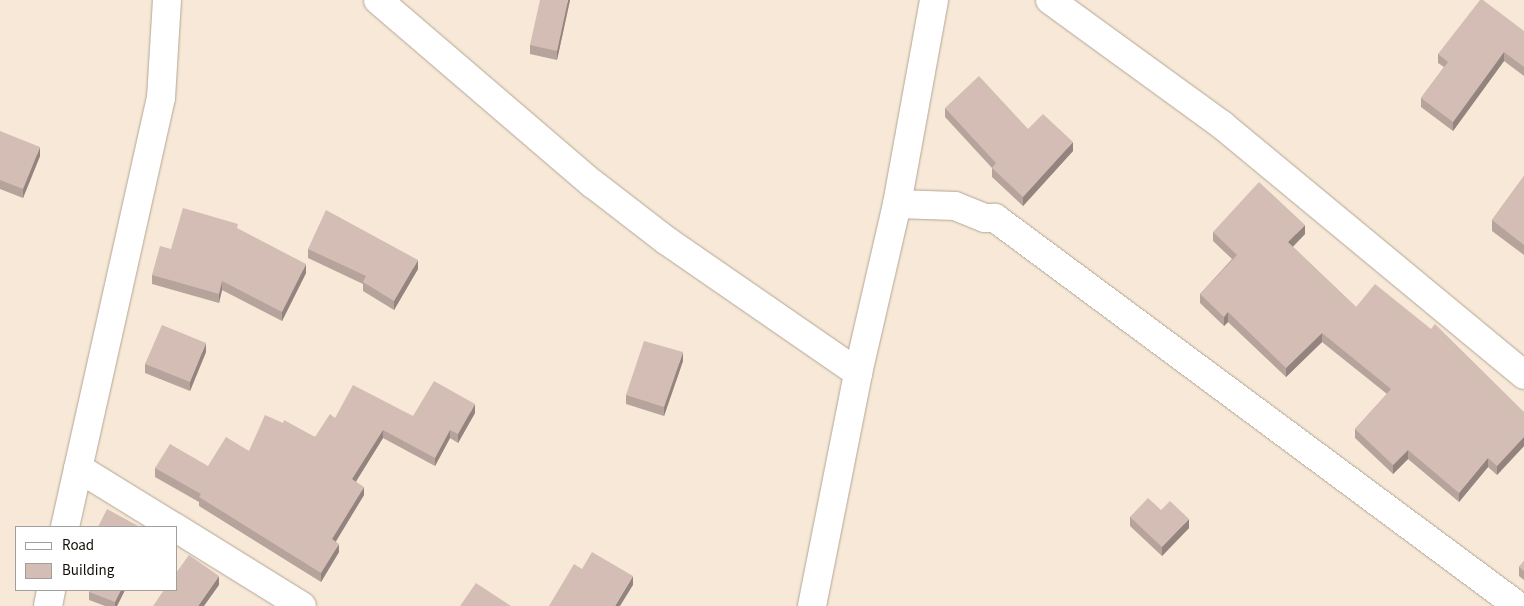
<!DOCTYPE html>
<style>
body{margin:0}
#map{position:relative;width:1524px;height:606px;overflow:hidden;background:#f7e8d7;font-family:"Source Sans 3",sans-serif}
div>[style]{position:absolute}
[style*='--x']{left:calc(var(--x)*1px);top:calc(var(--y)*1px);width:calc(var(--w)*1px);rotate:calc(var(--a)*1deg)}
.roads{filter:drop-shadow(0 0 1px #b3a695) drop-shadow(0 0 1px #b3a695)}
.minor>*{height:28px;margin:-14px;padding:0 14px;transform-origin:14px;border-radius:14px;background:#fff}
.tertiary>*{height:28px;margin:-14px;padding:0 14px;transform-origin:14px;border-radius:14px;background:#fff}
.wall>*{inset:0;background:#b6a39c}
.shaded-wall>*{inset:0;background:#94847f}
.building>*{inset:0;background:#d4bdb5}
span{translate:-50% -50%;white-space:nowrap;text-align:center;line-height:1.15;-webkit-text-stroke:4.5px #fff;paint-order:stroke}
.legend{position:absolute;left:15px;top:526px;width:162px;height:65px;box-sizing:border-box;background:#fff;border:1px solid #a19f9c;margin:0;padding:6px 9px;list-style:none;font-size:15px;color:#130e08}
.legend li{display:flex;align-items:center;gap:10px;height:25px}
.legend b{width:25px;border:1px solid #a19f9c}
</style>
<div id="map">
<div class="roads">
<div class="minor">
<div style="--x:378;--y:0;--w:283;--a:40.6"></div>
<div style="--x:593;--y:184;--w:93;--a:37.6"></div>
<div style="--x:667;--y:241;--w:232;--a:34.6"></div>
<div style="--x:1050;--y:0;--w:213;--a:36"></div>
<div style="--x:1222;--y:125;--w:392;--a:39.6"></div>
<div style="--x:897;--y:204;--w:58;--a:2"></div>
<div style="--x:955;--y:206;--w:32;--a:22"></div>
<div style="--x:985;--y:218;--w:10;--a:0"></div>
<div style="--x:995;--y:218;--w:651;--a:36.57"></div>
<div style="--x:78;--y:468;--w:113;--a:31.6"></div>
<div style="--x:65;--y:527;--w:440;--a:-77.4"></div>
<div style="--x:161;--y:98;--w:98;--a:-86.5"></div>
<div style="--x:176;--y:528;--w:148;--a:31.8"></div>
<div style="--x:48;--y:606;--w:16;--a:-79"></div>
</div>
<div class="tertiary">
<div style="--x:812;--y:606;--w:237;--a:-78.8"></div>
<div style="--x:858;--y:373;--w:173;--a:-77"></div>
<div style="--x:897;--y:204;--w:207;--a:-79.7"></div>
</div>
</div>
<div class="wall">
<div style="clip-path:polygon(570px 0,557px 60px,530px 54px,530px 45px)"></div>
<div style="clip-path:polygon(1524px 31px,1524px 76px,1504px 61px,1453px 131px,1421px 107px,1421px 98px,1444px 67px,1438px 63px,1438px 54px)"></div>
<div style="clip-path:polygon(945px 108px,1028px 129px,1073px 151px,1023px 206px,992px 177px,992px 168px,945px 117px)"></div>
<div style="clip-path:polygon(0 131px,40px 156px,23px 198px,0 189px)"></div>
<div style="clip-path:polygon(1524px 176px,1524px 255px,1492px 231px,1492px 220px)"></div>
<div style="clip-path:polygon(238px 229px,306px 273px,282px 321px,222px 290px,219px 303px,152px 284px,152px 275px,171px 249px)"></div>
<div style="clip-path:polygon(1213px 232px,1305px 234px,1293px 247px,1356px 307px,1524px 412px,1524px 446px,1497px 475px,1488px 467px,1459px 502px,1408px 459px,1393px 474px,1355px 438px,1355px 429px,1387px 394px,1322px 342px,1286px 377px,1228px 322px,1224px 326px,1200px 303px,1200px 294px,1232px 259px,1213px 241px)"></div>
<div style="clip-path:polygon(308px 249px,418px 269px,394px 310px,363px 291px,363px 284px,308px 258px)"></div>
<div style="clip-path:polygon(206px 352px,190px 391px,145px 373px,145px 364px)"></div>
<div style="clip-path:polygon(683px 361px,664px 416px,626px 404px,626px 395px)"></div>
<div style="clip-path:polygon(475px 413px,458px 443px,450px 438px,435px 466px,383px 438px,356px 481px,364px 495px,335px 542px,339px 552px,321px 582px,199px 506px,199px 502px,155px 477px,155px 468px,208px 466px,249px 451px,283px 423px,315px 437px,335px 418px,413px 416px)"></div>
<div style="clip-path:polygon(1161px 510px,1189px 528px,1162px 556px,1130px 526px,1130px 517px)"></div>
<div style="clip-path:polygon(1524px 561px,1524px 580px,1519px 576px,1519px 567px)"></div>
<div style="clip-path:polygon(125px 590px,117px 606px,105px 606px,89px 600px,89px 592px)"></div>
</div>
<div class="shaded-wall">
<div style="clip-path:polygon(568px 0,570px 0,557px 60px,557px 51px)"></div>
<div style="clip-path:polygon(1504px 52px,1504px 61px,1453px 131px,1453px 122px)"></div>
<div style="clip-path:polygon(1073px 142px,1073px 151px,1023px 206px,1023px 197px)"></div>
<div style="clip-path:polygon(40px 147px,40px 156px,23px 198px,23px 189px)"></div>
<div style="clip-path:polygon(1305px 225px,1305px 234px,1288px 251px,1288px 242px)"></div>
<div style="clip-path:polygon(418px 260px,418px 269px,394px 310px,394px 301px)"></div>
<div style="clip-path:polygon(306px 264px,306px 273px,282px 321px,282px 312px)"></div>
<div style="clip-path:polygon(222px 281px,222px 290px,219px 303px,219px 294px)"></div>
<div style="clip-path:polygon(1228px 312px,1228px 322px,1224px 326px,1224px 317px)"></div>
<div style="clip-path:polygon(1322px 333px,1322px 342px,1286px 377px,1286px 368px)"></div>
<div style="clip-path:polygon(206px 343px,206px 352px,190px 391px,190px 382px)"></div>
<div style="clip-path:polygon(683px 352px,683px 361px,664px 416px,664px 407px)"></div>
<div style="clip-path:polygon(475px 404px,475px 413px,458px 443px,458px 434px)"></div>
<div style="clip-path:polygon(383px 430px,383px 438px,352px 488px,352px 479px)"></div>
<div style="clip-path:polygon(450px 430px,450px 438px,435px 466px,435px 458px)"></div>
<div style="clip-path:polygon(1524px 437px,1524px 446px,1497px 475px,1497px 466px)"></div>
<div style="clip-path:polygon(1408px 450px,1408px 459px,1393px 474px,1393px 465px)"></div>
<div style="clip-path:polygon(1488px 458px,1488px 467px,1459px 502px,1459px 493px)"></div>
<div style="clip-path:polygon(364px 487px,364px 495px,332px 548px,332px 539px)"></div>
<div style="clip-path:polygon(1189px 519px,1189px 528px,1162px 556px,1162px 547px)"></div>
<div style="clip-path:polygon(339px 544px,339px 552px,321px 582px,321px 573px)"></div>
<div style="clip-path:polygon(219px 576px,219px 585px,204px 606px,198px 606px)"></div>
<div style="clip-path:polygon(633px 576px,633px 585px,620px 606px,615px 606px)"></div>
<div style="clip-path:polygon(121px 590px,125px 590px,117px 606px,115px 606px,115px 602px)"></div>
</div>
<div class="building">
<div style="clip-path:polygon(540px 0,568px 0,557px 51px,530px 45px)"></div>
<div style="clip-path:polygon(1480px 0,1483px 0,1524px 31px,1524px 67px,1504px 52px,1453px 122px,1421px 98px,1448px 62px,1438px 54px)"></div>
<div style="clip-path:polygon(979px 76px,1028px 129px,1043px 114px,1073px 142px,1023px 197px,992px 168px,996px 163px,945px 108px)"></div>
<div style="clip-path:polygon(0 131px,40px 147px,23px 189px,0 180px)"></div>
<div style="clip-path:polygon(1524px 176px,1524px 245px,1492px 220px)"></div>
<div style="clip-path:polygon(1259px 182px,1305px 225px,1288px 242px,1356px 307px,1375px 284px,1431px 329px,1435px 324px,1524px 412px,1524px 437px,1497px 466px,1488px 458px,1459px 493px,1408px 450px,1393px 465px,1355px 429px,1391px 389px,1322px 333px,1286px 368px,1228px 312px,1224px 317px,1200px 294px,1237px 255px,1213px 232px)"></div>
<div style="clip-path:polygon(183px 208px,238px 224px,237px 228px,306px 264px,282px 312px,222px 281px,219px 294px,152px 275px,160px 246px,171px 249px)"></div>
<div style="clip-path:polygon(326px 210px,418px 260px,394px 301px,363px 282px,366px 276px,308px 249px)"></div>
<div style="clip-path:polygon(162px 325px,206px 343px,190px 382px,145px 364px)"></div>
<div style="clip-path:polygon(644px 341px,683px 352px,664px 407px,626px 395px)"></div>
<div style="clip-path:polygon(434px 381px,475px 404px,458px 434px,450px 430px,435px 458px,383px 430px,352px 479px,364px 487px,332px 539px,339px 544px,321px 573px,199px 497px,201px 494px,155px 468px,170px 444px,208px 466px,226px 437px,249px 451px,265px 415px,283px 423px,284px 420px,315px 437px,330px 414px,335px 418px,353px 385px,413px 416px)"></div>
<div style="clip-path:polygon(1148px 498px,1161px 510px,1170px 501px,1189px 519px,1162px 547px,1130px 517px)"></div>
<div style="clip-path:polygon(107px 509px,140px 527px,98px 527px)"></div>
<div style="clip-path:polygon(592px 552px,633px 576px,615px 606px,549px 606px,574px 564px,582px 569px)"></div>
<div style="clip-path:polygon(189px 555px,219px 576px,198px 606px,153px 606px,164px 590px,176px 590px,176px 573px)"></div>
<div style="clip-path:polygon(1524px 561px,1524px 571px,1519px 567px)"></div>
<div style="clip-path:polygon(476px 583px,511px 606px,460px 606px)"></div>
<div style="clip-path:polygon(90px 590px,121px 590px,115px 602px,89px 592px)"></div>
</div>
<ul class="legend">
<li><b style="height:6px;background:#fff"></b>Road</li>
<li><b style="height:14px;background:#d4bdb5"></b>Building</li>
</ul>
</div>
